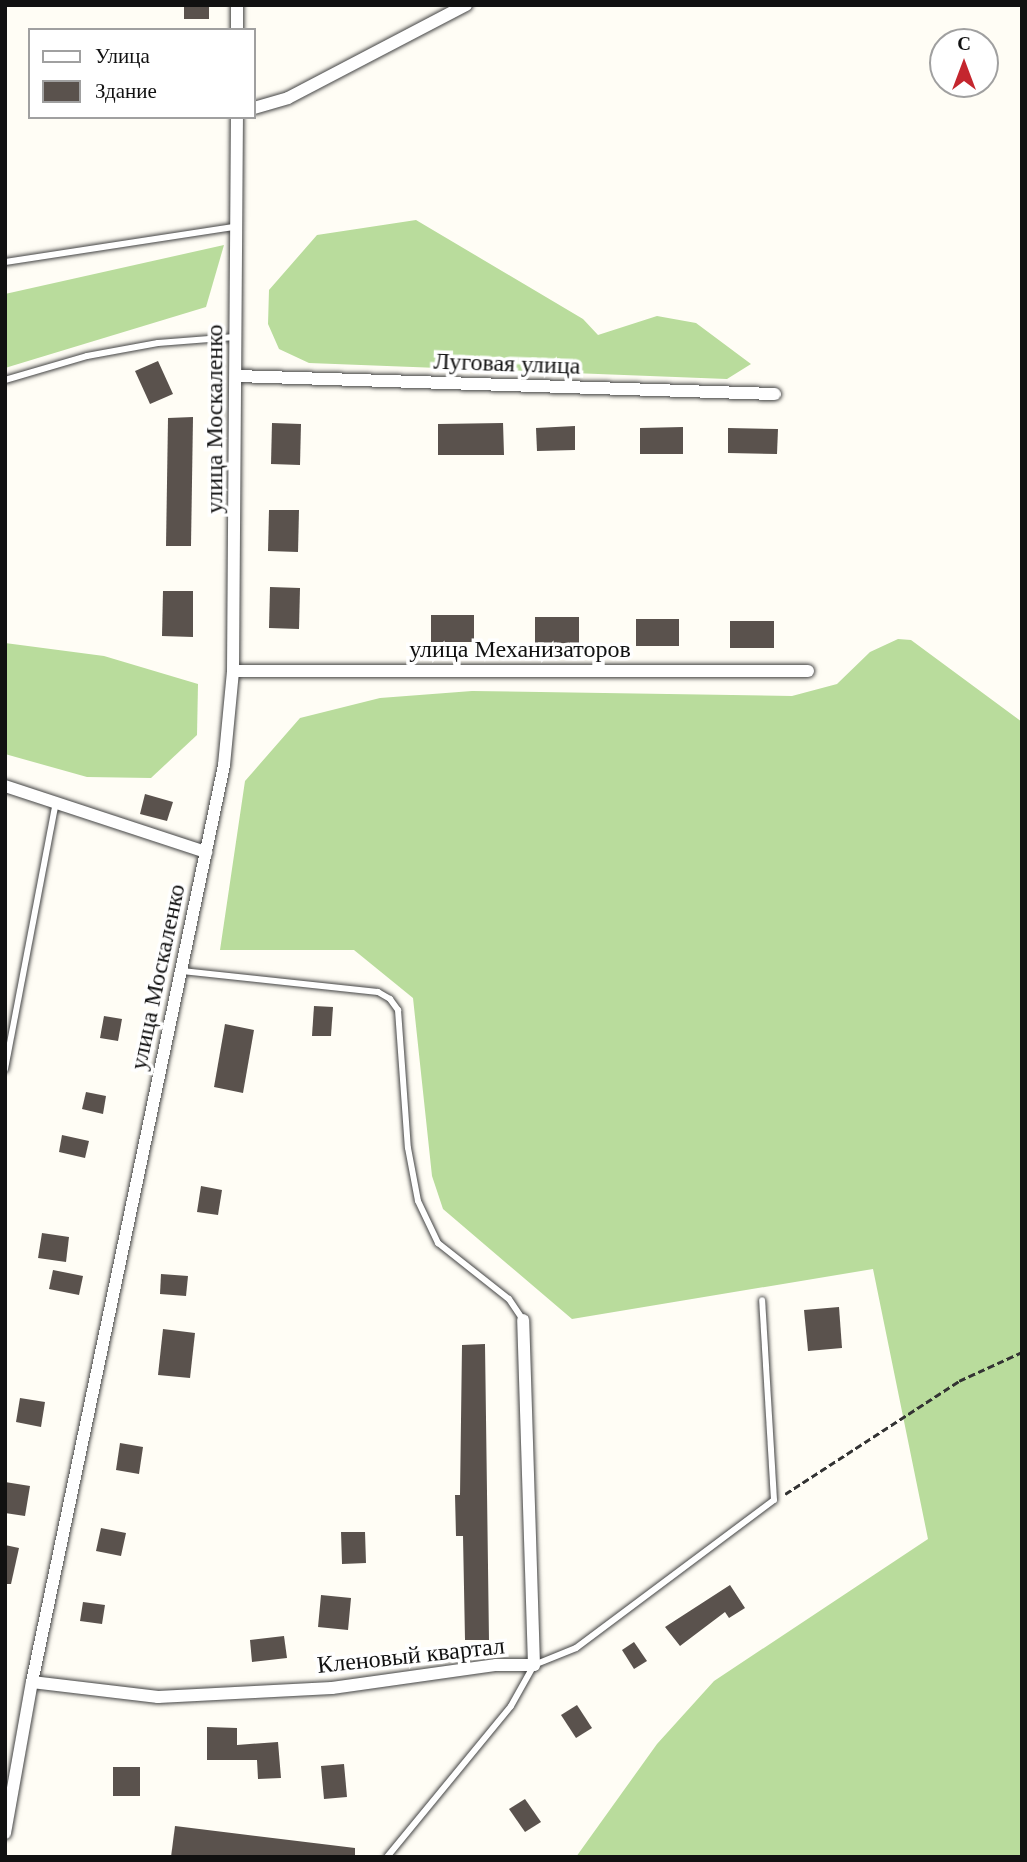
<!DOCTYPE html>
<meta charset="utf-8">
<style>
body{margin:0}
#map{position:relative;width:1027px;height:1862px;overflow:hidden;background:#fffdf5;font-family:"Times New Roman",serif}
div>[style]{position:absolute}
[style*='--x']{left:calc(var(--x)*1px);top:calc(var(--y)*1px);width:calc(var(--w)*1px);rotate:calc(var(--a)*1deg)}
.forest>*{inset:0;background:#b9dc9c}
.building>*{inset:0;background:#5a524d}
.path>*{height:2.5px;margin-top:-1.25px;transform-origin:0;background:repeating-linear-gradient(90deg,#333 0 7px,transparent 0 10.5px)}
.roads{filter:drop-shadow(0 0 2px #444) drop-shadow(0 0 2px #444)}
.lane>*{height:6px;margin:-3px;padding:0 3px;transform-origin:3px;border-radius:3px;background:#fff}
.street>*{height:12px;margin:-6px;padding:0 6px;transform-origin:6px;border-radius:6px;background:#fff}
span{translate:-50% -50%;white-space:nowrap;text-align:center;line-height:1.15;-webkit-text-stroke:7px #fff;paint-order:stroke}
.street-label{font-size:24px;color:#111}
.frame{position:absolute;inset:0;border:7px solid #111;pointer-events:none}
.legend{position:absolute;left:28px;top:28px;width:228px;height:91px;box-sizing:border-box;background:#fff;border:2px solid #a0a0a0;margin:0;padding:9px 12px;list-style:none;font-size:21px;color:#111}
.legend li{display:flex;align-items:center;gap:14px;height:35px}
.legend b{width:35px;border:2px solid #a0a0a0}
.north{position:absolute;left:929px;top:28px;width:70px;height:70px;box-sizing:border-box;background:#fff;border:2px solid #a0a0a0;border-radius:50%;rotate:0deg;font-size:19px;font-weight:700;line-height:28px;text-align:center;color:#111}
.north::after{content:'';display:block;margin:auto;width:24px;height:32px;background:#c4262e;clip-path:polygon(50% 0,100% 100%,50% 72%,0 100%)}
</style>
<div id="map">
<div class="forest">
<div style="clip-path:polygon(416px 220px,583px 319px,598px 335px,657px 316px,696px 323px,751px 364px,727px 379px,309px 363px,279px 349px,268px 324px,269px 290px,317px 235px)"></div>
<div style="clip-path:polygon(224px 245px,206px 307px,5px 368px,5px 294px)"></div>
<div style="clip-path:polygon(898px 639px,911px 640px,1022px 722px,1022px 1857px,576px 1857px,657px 1744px,714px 1681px,928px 1539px,873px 1269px,572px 1319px,443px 1209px,432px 1176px,413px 998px,354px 950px,220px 950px,245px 781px,300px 718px,380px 698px,472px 691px,792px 696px,837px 684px,870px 652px)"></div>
<div style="clip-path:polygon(5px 643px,104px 656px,198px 684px,197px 735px,151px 778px,87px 777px,5px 754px)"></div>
</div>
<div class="building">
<div style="clip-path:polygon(184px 5px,209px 5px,209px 19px,184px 19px)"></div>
<div style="clip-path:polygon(158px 361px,173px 394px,150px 404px,135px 371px)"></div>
<div style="clip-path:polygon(193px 417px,191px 546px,166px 546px,168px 418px)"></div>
<div style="clip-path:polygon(272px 423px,301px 424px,300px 465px,271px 464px)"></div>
<div style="clip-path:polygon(503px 423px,504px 455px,438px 455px,438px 424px)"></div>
<div style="clip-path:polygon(575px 426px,575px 450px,537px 451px,536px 428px)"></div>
<div style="clip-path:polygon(683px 427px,683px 454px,640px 454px,640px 428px)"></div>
<div style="clip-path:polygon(728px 428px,778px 429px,777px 454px,728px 453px)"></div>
<div style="clip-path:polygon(269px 510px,299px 510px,298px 552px,268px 551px)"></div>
<div style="clip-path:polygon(270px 587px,300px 588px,299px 629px,269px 628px)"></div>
<div style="clip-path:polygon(163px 591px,193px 591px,193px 637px,162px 636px)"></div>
<div style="clip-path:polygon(431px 615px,474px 615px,474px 642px,431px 642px)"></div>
<div style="clip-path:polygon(535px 617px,579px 617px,579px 644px,535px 644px)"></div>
<div style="clip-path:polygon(636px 619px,679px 619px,679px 646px,636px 646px)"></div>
<div style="clip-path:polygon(730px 621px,774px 621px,774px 648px,730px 648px)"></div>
<div style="clip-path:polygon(145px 794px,173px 802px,167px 821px,140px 814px)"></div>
<div style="clip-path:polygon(314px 1006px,333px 1007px,331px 1036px,312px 1036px)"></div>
<div style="clip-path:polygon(104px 1016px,122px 1019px,118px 1041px,100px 1038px)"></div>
<div style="clip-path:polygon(225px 1024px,254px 1030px,243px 1093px,214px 1087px)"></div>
<div style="clip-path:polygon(86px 1092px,106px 1096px,103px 1114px,82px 1109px)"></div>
<div style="clip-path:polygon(62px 1135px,89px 1141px,85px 1158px,59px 1152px)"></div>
<div style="clip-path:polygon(201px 1186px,222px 1190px,218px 1215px,197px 1212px)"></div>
<div style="clip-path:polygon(42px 1233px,69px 1237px,66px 1262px,38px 1258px)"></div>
<div style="clip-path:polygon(53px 1270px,83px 1276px,79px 1295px,49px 1289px)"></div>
<div style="clip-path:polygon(161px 1274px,188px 1276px,186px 1296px,160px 1294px)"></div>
<div style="clip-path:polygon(839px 1307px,842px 1348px,808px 1351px,804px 1310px)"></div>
<div style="clip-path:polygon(163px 1329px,195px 1333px,190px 1378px,158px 1375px)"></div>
<div style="clip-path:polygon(485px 1344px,489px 1640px,465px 1640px,463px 1536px,456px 1536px,455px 1495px,460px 1495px,462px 1345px)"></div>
<div style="clip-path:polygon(20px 1398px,45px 1402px,41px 1427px,16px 1422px)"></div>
<div style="clip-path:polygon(120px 1443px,143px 1447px,139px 1474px,116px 1470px)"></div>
<div style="clip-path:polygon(5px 1482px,30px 1486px,25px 1516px,5px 1513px)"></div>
<div style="clip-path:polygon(101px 1528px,126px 1533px,121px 1556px,96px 1551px)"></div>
<div style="clip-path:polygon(341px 1532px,365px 1532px,366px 1563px,342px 1564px)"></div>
<div style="clip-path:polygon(5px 1545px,19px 1548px,11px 1584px,5px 1584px)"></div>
<div style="clip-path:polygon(730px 1585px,745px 1608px,729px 1618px,725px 1612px,680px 1646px,665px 1627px)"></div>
<div style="clip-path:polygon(321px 1595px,351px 1598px,348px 1630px,318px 1627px)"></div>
<div style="clip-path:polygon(83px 1602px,105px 1605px,102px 1624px,80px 1621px)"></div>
<div style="clip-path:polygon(284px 1636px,287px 1658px,252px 1662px,250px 1640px)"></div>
<div style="clip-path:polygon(634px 1642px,647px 1661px,634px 1669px,622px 1650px)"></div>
<div style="clip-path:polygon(577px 1705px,592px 1728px,576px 1738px,561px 1715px)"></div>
<div style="clip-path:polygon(207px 1727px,237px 1728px,237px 1745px,278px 1742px,281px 1778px,258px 1779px,257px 1760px,207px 1760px)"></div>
<div style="clip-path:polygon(344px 1764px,347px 1797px,324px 1799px,321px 1766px)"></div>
<div style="clip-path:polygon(113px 1767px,140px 1767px,140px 1796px,113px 1796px)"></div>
<div style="clip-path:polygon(525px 1799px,541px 1822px,525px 1832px,509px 1809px)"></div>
<div style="clip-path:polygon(175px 1826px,355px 1848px,355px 1857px,171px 1857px)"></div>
</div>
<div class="path">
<div style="--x:785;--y:1494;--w:207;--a:-33"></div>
<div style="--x:959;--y:1381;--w:69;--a:-24.7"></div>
</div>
<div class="roads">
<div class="lane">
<div style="--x:5;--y:262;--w:233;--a:-8.7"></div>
<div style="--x:5;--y:380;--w:85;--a:-16.3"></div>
<div style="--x:87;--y:356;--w:72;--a:-10.4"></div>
<div style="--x:158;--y:343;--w:77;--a:-4.5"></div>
<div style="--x:182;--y:971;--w:197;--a:6.1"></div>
<div style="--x:378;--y:992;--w:14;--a:30"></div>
<div style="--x:390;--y:999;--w:14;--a:54"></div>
<div style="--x:398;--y:1010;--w:138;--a:85.9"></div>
<div style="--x:408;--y:1148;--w:54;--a:79.3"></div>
<div style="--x:418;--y:1201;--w:47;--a:64.5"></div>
<div style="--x:438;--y:1243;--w:90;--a:38.3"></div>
<div style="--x:509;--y:1299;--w:25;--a:56"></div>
<div style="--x:5;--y:1069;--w:272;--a:-79.2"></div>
<div style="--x:387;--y:1857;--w:195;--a:-50.6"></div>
<div style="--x:511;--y:1706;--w:47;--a:-60.7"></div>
<div style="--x:534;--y:1665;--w:45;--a:-22"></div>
<div style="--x:576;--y:1648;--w:247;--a:-36.8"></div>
<div style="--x:774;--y:1500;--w:200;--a:-93.4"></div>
</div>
<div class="street">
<div style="--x:237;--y:30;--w:25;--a:-90"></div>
<div style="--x:254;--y:108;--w:35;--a:-16"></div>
<div style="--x:288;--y:98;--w:201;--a:-27.6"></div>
<div style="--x:237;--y:376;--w:538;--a:1.92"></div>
<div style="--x:233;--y:671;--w:575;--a:0"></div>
<div style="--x:5;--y:786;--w:212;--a:18.2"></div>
<div style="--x:32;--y:1682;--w:127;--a:6.8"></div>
<div style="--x:158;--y:1697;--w:174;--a:-3"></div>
<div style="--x:332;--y:1688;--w:166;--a:-8"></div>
<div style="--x:496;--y:1665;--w:38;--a:0"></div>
<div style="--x:534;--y:1665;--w:345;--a:-91.8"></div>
<div style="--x:5;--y:1833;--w:153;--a:-79.9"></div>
<div style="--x:32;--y:1682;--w:937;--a:-78.17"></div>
<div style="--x:224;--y:765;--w:94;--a:-84.5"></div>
<div style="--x:233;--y:671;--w:554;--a:-89.59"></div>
</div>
</div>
<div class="street-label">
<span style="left:507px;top:364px;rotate:2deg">Луговая улица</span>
<span style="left:215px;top:419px;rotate:-90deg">улица Москаленко</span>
<span style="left:520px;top:650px">улица Механизаторов</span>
<span style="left:158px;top:977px;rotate:-78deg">улица Москаленко</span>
<span style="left:411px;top:1656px;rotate:-6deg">Кленовый квартал</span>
</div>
<div class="frame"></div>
<ul class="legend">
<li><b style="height:9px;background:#fff"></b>Улица</li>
<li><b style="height:19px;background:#5a524d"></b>Здание</li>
</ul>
<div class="north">С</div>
</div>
